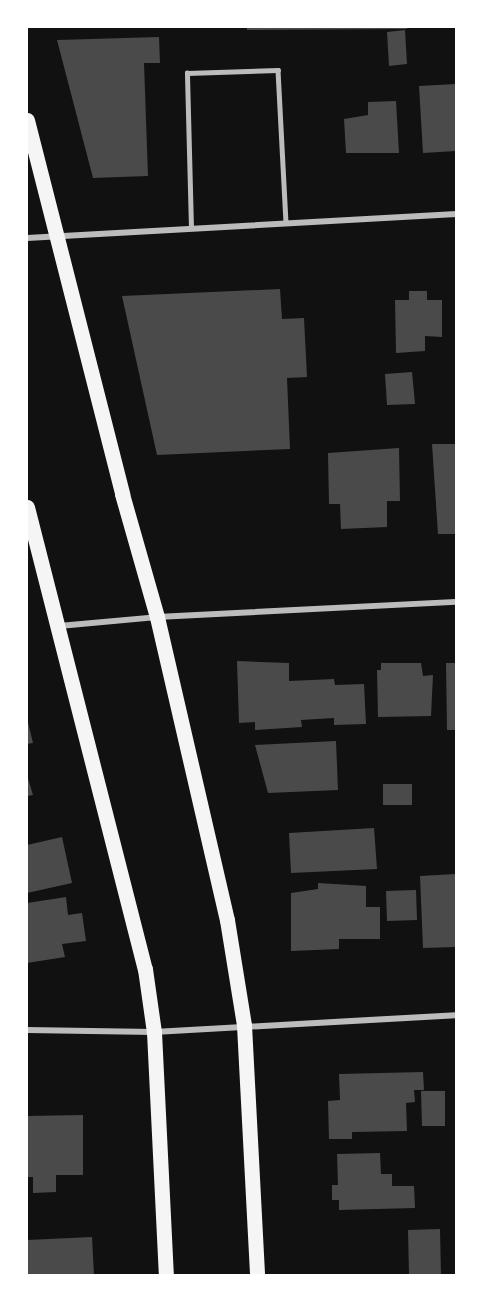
<!DOCTYPE html>
<style>
body{margin:0}
#map{position:relative;width:483px;height:1302px;overflow:hidden;background:#111;font-family:"IBM Plex Sans",sans-serif}
div>[style]{position:absolute}
[style*='--x']{left:calc(var(--x)*1px);top:calc(var(--y)*1px);width:calc(var(--w)*1px);rotate:calc(var(--a)*1deg)}
.building>*{inset:0;background:#4a4a4a}
.service>*{height:4.5px;margin:-2.25px;padding:0 2.25px;transform-origin:2.25px;border-radius:2.25px;background:#bcbcbc}
.minor>*{height:6px;margin:-3px;padding:0 3px;transform-origin:3px;border-radius:3px;background:#bcbcbc}
.primary>*{height:15px;margin:-7.5px;padding:0 7.5px;transform-origin:7.5px;border-radius:7.5px;background:#f5f5f5}
span{translate:-50% -50%;white-space:nowrap;text-align:center;line-height:1.15;-webkit-text-stroke:5px #fff;paint-order:stroke}
.frame{position:absolute;inset:0;border:28px solid #fff;pointer-events:none}
</style>
<div id="map">
<div class="building">
<div style="clip-path:polygon(247px 27px,407px 27px,407px 29px,247px 30px)"></div>
<div style="clip-path:polygon(405px 30px,407px 64px,389px 66px,387px 32px)"></div>
<div style="clip-path:polygon(159px 37px,160px 63px,144px 63px,148px 176px,93px 178px,57px 40px)"></div>
<div style="clip-path:polygon(456px 84px,456px 151px,423px 153px,419px 86px)"></div>
<div style="clip-path:polygon(396px 101px,399px 153px,346px 153px,344px 119px,368px 115px,368px 102px)"></div>
<div style="clip-path:polygon(280px 289px,282px 319px,304px 318px,307px 377px,287px 378px,290px 449px,157px 455px,122px 296px)"></div>
<div style="clip-path:polygon(409px 291px,427px 291px,427px 300px,442px 300px,442px 337px,425px 336px,425px 351px,396px 353px,395px 300px,409px 300px)"></div>
<div style="clip-path:polygon(412px 372px,415px 404px,387px 405px,385px 374px)"></div>
<div style="clip-path:polygon(432px 444px,456px 444px,456px 534px,438px 534px)"></div>
<div style="clip-path:polygon(399px 448px,400px 501px,387px 501px,387px 527px,341px 529px,340px 504px,329px 504px,328px 453px)"></div>
<div style="clip-path:polygon(237px 661px,289px 663px,289px 681px,334px 679px,335px 685px,364px 684px,366px 724px,334px 725px,334px 718px,301px 720px,302px 727px,255px 730px,255px 722px,239px 723px)"></div>
<div style="clip-path:polygon(381px 663px,421px 663px,423px 676px,433px 675px,431px 716px,378px 717px,377px 670px,381px 670px)"></div>
<div style="clip-path:polygon(446px 663px,456px 663px,456px 730px,447px 730px)"></div>
<div style="clip-path:polygon(27px 718px,33px 743px,27px 744px)"></div>
<div style="clip-path:polygon(336px 741px,338px 790px,268px 793px,255px 745px)"></div>
<div style="clip-path:polygon(27px 775px,33px 795px,27px 796px)"></div>
<div style="clip-path:polygon(383px 784px,412px 784px,412px 805px,383px 805px)"></div>
<div style="clip-path:polygon(374px 828px,377px 869px,291px 873px,289px 833px)"></div>
<div style="clip-path:polygon(62px 837px,72px 883px,27px 893px,27px 845px)"></div>
<div style="clip-path:polygon(456px 874px,456px 947px,423px 948px,420px 876px)"></div>
<div style="clip-path:polygon(318px 883px,366px 886px,366px 907px,380px 907px,380px 939px,339px 939px,339px 949px,291px 951px,291px 893px,318px 889px)"></div>
<div style="clip-path:polygon(416px 890px,417px 920px,387px 921px,386px 891px)"></div>
<div style="clip-path:polygon(66px 897px,68px 915px,82px 913px,86px 941px,62px 944px,65px 957px,27px 963px,27px 903px)"></div>
<div style="clip-path:polygon(423px 1072px,424px 1090px,414px 1090px,415px 1102px,406px 1103px,407px 1131px,352px 1132px,352px 1139px,329px 1139px,328px 1101px,340px 1100px,339px 1074px)"></div>
<div style="clip-path:polygon(421px 1091px,445px 1091px,445px 1126px,422px 1126px)"></div>
<div style="clip-path:polygon(83px 1115px,83px 1175px,56px 1175px,56px 1192px,33px 1193px,33px 1177px,27px 1177px,27px 1116px)"></div>
<div style="clip-path:polygon(380px 1153px,381px 1174px,392px 1174px,392px 1186px,414px 1186px,415px 1208px,339px 1210px,339px 1200px,332px 1200px,332px 1185px,338px 1185px,337px 1154px)"></div>
<div style="clip-path:polygon(440px 1229px,441px 1275px,409px 1275px,408px 1230px)"></div>
<div style="clip-path:polygon(92px 1237px,94px 1275px,27px 1275px,27px 1240px)"></div>
</div>
<div class="service">
<div style="--x:191;--y:228;--w:155;--a:-91.5"></div>
<div style="--x:187;--y:73;--w:91;--a:-1.9"></div>
<div style="--x:278;--y:70;--w:153;--a:87"></div>
</div>
<div class="minor">
<div style="--x:27;--y:238;--w:430;--a:-3.2"></div>
<div style="--x:59;--y:626;--w:98;--a:-5.2"></div>
<div style="--x:157;--y:617;--w:299;--a:-2.9"></div>
<div style="--x:27;--y:1030;--w:127;--a:0.9"></div>
<div style="--x:154;--y:1032;--w:302;--a:-3.2"></div>
</div>
<div class="primary">
<div style="--x:27;--y:120;--w:386;--a:75.7"></div>
<div style="--x:122;--y:494;--w:128;--a:74.1"></div>
<div style="--x:157;--y:617;--w:311;--a:77"></div>
<div style="--x:227;--y:920;--w:106;--a:80.8"></div>
<div style="--x:244;--y:1025;--w:250;--a:87"></div>
<div style="--x:27;--y:507;--w:477;--a:75.7"></div>
<div style="--x:145;--y:969;--w:64;--a:81.9"></div>
<div style="--x:154;--y:1032;--w:243;--a:87.2"></div>
</div>
<div class="frame"></div>
</div>
